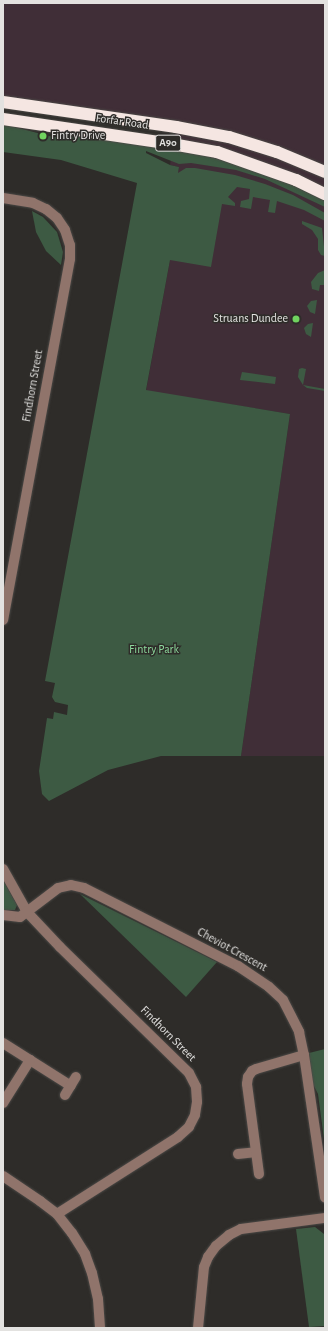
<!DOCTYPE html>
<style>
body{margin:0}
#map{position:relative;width:328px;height:1331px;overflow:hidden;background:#2e2c29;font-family:"Alegreya Sans",sans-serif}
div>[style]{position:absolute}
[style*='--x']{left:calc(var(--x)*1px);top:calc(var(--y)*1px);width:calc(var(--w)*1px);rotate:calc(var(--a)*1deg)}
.industrial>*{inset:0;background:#402e37}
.green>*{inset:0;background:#3d5a43}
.roads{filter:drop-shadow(0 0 1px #4b4946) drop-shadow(0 0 1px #4b4946)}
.minor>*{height:10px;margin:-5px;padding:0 5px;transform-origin:5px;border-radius:5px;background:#90746b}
.highway>*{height:12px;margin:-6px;padding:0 6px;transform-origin:6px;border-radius:6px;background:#f5e6e2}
.dots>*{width:11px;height:11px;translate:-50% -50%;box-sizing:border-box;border:2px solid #2e2c29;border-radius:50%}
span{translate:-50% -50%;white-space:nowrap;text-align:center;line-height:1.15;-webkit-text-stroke:3px #2e2c29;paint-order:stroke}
.shield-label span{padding:1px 3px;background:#2e2c29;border:1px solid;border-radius:3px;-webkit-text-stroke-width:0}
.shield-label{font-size:11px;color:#e3e2e0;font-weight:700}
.street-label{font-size:12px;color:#e3e2e0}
.poi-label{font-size:12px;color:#e3e2e0}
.left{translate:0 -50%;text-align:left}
.right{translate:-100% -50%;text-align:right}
.park-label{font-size:12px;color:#8dda9d}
.frame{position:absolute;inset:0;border:4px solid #e3e2e0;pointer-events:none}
</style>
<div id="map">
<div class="industrial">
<div style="clip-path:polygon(3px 3px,325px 3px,325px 756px,241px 756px,290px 414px,146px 391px,170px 260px,160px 257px,179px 167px,170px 165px,176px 127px,3px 103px)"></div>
</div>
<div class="green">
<div style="clip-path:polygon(3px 124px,53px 137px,84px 136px,199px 154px,239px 165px,297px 186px,325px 201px,325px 207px,265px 179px,236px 170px,191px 163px,179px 164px,146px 151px,146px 153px,170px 165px,179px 167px,178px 173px,186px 168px,195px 168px,235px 175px,265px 184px,293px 195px,325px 213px,325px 221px,304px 210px,277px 201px,275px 213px,268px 212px,270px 200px,253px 197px,251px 209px,240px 207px,241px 201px,249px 199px,250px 189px,237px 187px,228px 197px,235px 203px,235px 206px,222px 204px,211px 267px,170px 260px,146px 390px,290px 414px,241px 756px,161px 756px,108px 770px,49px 801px,42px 794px,39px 771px,47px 718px,53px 719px,54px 712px,67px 715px,68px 705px,55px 702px,52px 697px,55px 683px,45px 681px,137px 183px,61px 160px,3px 152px)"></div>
<div style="clip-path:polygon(32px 211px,43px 217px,57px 232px,63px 252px,61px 265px,46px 251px,36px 232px)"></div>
<div style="clip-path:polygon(302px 221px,322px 228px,325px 256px,321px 255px,318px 250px,318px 239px,312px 230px,302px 224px)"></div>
<div style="clip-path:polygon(325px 270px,325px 285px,320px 285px,319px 291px,312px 289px,311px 282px,318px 273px)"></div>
<div style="clip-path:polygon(317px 300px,315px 314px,310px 312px,307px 306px,311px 301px)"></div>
<div style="clip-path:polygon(313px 323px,311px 337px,306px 334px,304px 328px,308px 324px)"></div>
<div style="clip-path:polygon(302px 368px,306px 369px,303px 385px,325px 389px,325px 391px,307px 388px,303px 385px,298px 377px,299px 369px)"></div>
<div style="clip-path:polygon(242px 372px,276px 377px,275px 384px,240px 380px)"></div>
<div style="clip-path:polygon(3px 880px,17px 905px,15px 910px,3px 910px)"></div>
<div style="clip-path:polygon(80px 894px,217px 962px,186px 997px)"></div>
<div style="clip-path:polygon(325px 1049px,325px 1147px,318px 1094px,313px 1084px,309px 1053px)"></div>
<div style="clip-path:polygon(315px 1227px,324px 1234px,325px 1246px,325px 1326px,309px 1327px,296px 1229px)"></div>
</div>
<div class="roads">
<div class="minor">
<div style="--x:3;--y:198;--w:30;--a:9"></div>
<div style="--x:33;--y:203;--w:14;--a:25"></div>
<div style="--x:46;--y:209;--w:14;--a:39"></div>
<div style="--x:57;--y:218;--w:14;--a:56"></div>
<div style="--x:65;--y:230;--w:16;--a:72"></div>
<div style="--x:70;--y:245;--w:14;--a:90"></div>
<div style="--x:70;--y:259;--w:367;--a:100.5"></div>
<div style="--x:3;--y:869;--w:49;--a:60.8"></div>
<div style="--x:27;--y:912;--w:48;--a:46.7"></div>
<div style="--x:60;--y:947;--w:180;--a:44.3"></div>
<div style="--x:189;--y:1073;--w:16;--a:63"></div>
<div style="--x:196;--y:1087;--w:15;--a:86"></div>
<div style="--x:197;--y:1102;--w:13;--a:99"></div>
<div style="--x:195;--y:1115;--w:13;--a:117"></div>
<div style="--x:189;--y:1127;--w:15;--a:138"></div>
<div style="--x:178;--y:1137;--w:143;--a:147.5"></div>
<div style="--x:3;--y:915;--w:17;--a:7"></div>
<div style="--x:20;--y:917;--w:48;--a:-37.3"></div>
<div style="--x:58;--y:888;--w:13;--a:-13"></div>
<div style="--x:71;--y:885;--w:13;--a:13"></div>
<div style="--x:84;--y:888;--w:173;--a:26.9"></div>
<div style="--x:238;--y:966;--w:37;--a:34"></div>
<div style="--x:269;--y:987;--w:19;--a:43"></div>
<div style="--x:283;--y:1000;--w:36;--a:63"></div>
<div style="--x:299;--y:1032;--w:24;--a:78"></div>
<div style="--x:304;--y:1055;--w:144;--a:81.6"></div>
<div style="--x:3;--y:1043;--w:80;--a:32.3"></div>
<div style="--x:65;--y:1095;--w:21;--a:-59"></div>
<div style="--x:3;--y:1103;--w:51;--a:-57.9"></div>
<div style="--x:238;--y:1154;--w:18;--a:-6"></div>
<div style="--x:259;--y:1174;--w:91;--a:-97.6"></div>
<div style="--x:247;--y:1084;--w:7;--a:-82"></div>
<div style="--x:248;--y:1077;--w:7;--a:-56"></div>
<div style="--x:252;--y:1071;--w:4;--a:-27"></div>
<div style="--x:256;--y:1069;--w:50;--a:-16.3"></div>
<div style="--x:3;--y:1176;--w:45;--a:34"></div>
<div style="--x:40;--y:1201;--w:21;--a:37"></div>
<div style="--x:57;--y:1214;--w:24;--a:52"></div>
<div style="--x:72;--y:1233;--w:25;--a:58"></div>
<div style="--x:85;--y:1254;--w:20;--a:70"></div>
<div style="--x:92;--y:1273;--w:27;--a:77"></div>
<div style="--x:98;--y:1299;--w:29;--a:86"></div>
<div style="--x:198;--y:1328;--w:61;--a:-84.4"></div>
<div style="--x:204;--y:1267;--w:11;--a:-68"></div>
<div style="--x:208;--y:1257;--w:14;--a:-54"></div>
<div style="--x:216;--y:1246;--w:17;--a:-40"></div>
<div style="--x:229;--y:1235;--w:13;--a:-27"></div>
<div style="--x:241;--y:1229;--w:85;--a:-7.5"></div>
</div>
<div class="highway">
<div style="--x:3;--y:102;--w:175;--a:8.2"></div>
<div style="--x:176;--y:127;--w:54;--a:10.7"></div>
<div style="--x:229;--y:137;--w:50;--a:17.4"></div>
<div style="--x:277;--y:152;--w:52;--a:22.6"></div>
<div style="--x:3;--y:119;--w:171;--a:8.4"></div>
<div style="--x:172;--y:144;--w:46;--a:10.1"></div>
<div style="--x:217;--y:152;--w:84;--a:19.5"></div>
<div style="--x:296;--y:180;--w:32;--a:26"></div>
</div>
</div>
<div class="dots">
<div style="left:43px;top:136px;background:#70d35f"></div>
<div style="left:296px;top:319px;background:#70d35f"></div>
</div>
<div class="shield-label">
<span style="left:168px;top:143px">A90</span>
</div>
<div class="street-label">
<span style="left:122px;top:122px;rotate:8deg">Forfar Road</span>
<span style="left:33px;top:386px;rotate:-80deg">Findhorn Street</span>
<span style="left:232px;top:950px;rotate:29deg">Cheviot Crescent</span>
<span style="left:168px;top:1034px;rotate:45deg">Findhorn Street</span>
</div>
<div class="poi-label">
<span class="left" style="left:51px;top:136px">Fintry Drive</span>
<span class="right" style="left:288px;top:319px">Struans Dundee</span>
</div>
<div class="park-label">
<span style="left:154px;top:650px">Fintry Park</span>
</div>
<div class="frame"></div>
</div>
